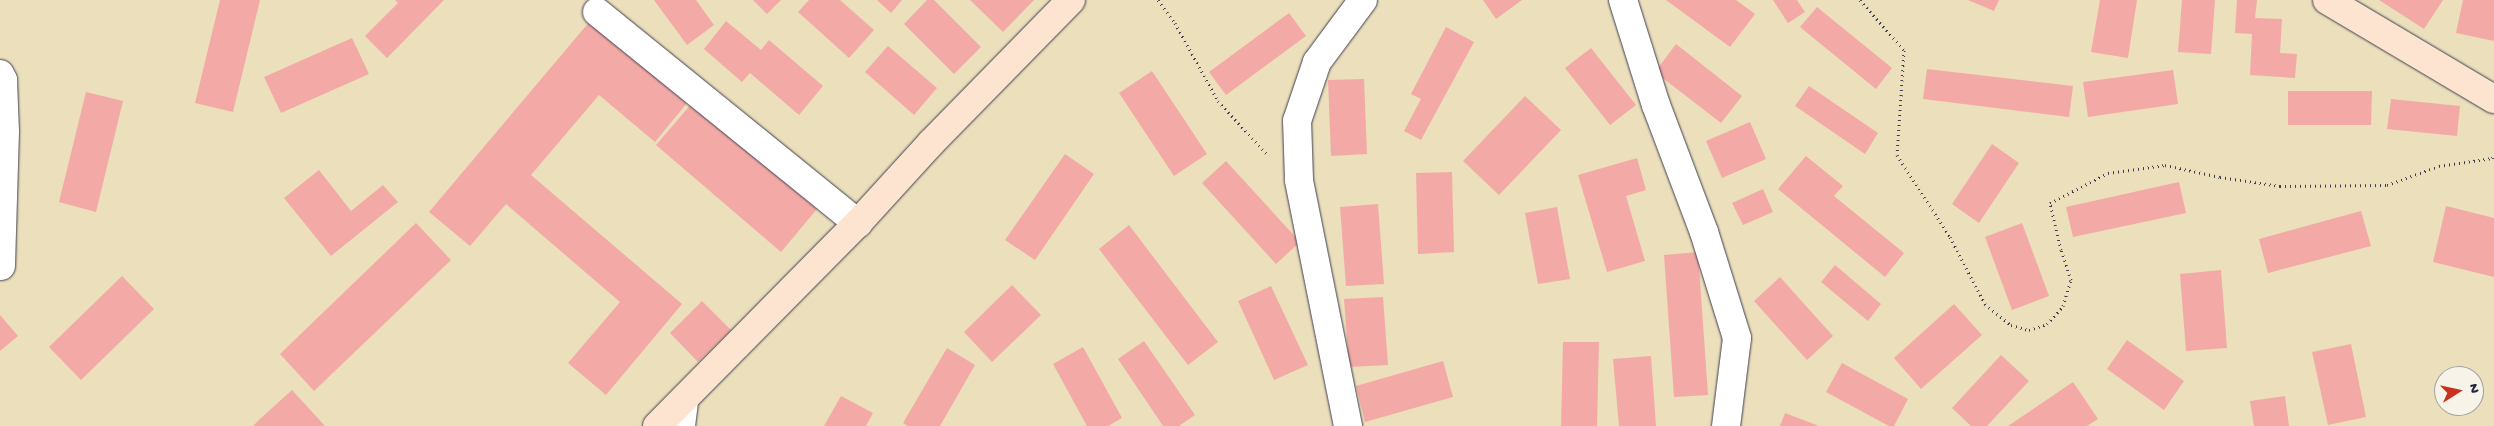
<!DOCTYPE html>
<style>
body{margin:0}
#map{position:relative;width:2494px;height:426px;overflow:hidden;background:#ebdfbc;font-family:"Gochi Hand",sans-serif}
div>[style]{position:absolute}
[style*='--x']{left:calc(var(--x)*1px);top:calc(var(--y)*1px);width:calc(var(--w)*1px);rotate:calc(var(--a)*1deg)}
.building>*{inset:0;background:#f3aaa6}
.path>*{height:3px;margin-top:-1.5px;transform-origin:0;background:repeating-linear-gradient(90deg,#403e4e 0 1px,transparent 0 5px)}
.roads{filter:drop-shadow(0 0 1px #403e4e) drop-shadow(0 0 1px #403e4e)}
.street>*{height:28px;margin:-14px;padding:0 14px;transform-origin:14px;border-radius:14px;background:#fff}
.secondary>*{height:28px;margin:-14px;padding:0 14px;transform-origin:14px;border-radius:14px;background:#fde4d0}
span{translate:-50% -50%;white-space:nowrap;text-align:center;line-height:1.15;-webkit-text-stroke:5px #f7f3e8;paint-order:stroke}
.north{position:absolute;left:2434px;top:366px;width:50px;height:50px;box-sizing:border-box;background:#f7f3e8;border:1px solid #a29fa3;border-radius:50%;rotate:80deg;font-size:14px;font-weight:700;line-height:20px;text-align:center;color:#22223b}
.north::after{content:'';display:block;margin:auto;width:18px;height:22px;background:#c8321e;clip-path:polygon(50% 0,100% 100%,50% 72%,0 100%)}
</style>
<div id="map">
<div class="building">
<div style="clip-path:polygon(220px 0,260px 0,233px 112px,195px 103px)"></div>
<div style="clip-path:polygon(395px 0,444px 0,387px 58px,365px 36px,398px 3px)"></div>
<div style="clip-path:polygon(654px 0,696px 0,714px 25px,687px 45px)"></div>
<div style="clip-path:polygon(753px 0,781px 0,767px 14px)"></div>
<div style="clip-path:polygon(809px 0,840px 0,874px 30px,849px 58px,798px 12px)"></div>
<div style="clip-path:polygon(877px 0,902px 0,891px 13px)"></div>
<div style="clip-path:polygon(927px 0,934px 0,981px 47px,954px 74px,904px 24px)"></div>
<div style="clip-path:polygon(970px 0,1034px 0,1003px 32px)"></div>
<div style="clip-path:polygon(1483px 0,1522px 0,1496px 19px)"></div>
<div style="clip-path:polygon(1666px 0,1736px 0,1755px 14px,1730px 47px)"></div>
<div style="clip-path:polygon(1773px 0,1797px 0,1805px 12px,1788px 23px)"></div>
<div style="clip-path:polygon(1968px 0,1999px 0,1994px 11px)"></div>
<div style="clip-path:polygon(2100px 0,2137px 0,2128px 58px,2091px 52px)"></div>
<div style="clip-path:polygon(2182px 0,2215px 0,2211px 54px,2178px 52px)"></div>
<div style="clip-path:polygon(2237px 0,2257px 0,2255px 18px,2282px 19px,2280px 53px,2297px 54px,2295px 78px,2250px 75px,2252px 34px,2235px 33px)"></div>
<div style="clip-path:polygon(2379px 0,2443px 0,2424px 29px)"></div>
<div style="clip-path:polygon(2463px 0,2494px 0,2494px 41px,2456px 33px)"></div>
<div style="clip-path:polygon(1817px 7px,1892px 68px,1876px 89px,1800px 27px)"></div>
<div style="clip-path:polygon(1289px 13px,1306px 36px,1226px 95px,1209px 72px)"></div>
<div style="clip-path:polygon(591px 20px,687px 103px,655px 142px,599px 95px,531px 175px,682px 304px,606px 395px,568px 363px,620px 302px,506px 204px,470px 246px,429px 212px)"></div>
<div style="clip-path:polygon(726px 21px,761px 50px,769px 40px,823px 86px,799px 115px,750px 73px,742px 82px,704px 49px)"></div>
<div style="clip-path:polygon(1446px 27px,1474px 42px,1421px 140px,1404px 131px,1421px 99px,1411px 94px)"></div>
<div style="clip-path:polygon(352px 38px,369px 74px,281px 113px,264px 77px)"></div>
<div style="clip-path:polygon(1676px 44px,1742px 96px,1721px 123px,1655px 72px)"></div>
<div style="clip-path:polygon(888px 46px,937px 88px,914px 115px,865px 72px)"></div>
<div style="clip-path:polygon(1591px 48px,1636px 105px,1610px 125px,1565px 68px)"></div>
<div style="clip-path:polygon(1927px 69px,2073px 86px,2069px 117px,1923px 99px)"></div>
<div style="clip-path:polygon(2173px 70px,2178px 104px,2088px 117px,2083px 82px)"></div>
<div style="clip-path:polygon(1152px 71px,1207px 154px,1174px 176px,1119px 93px)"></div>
<div style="clip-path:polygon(1364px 79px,1367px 154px,1331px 156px,1328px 80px)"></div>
<div style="clip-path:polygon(1809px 86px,1878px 133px,1865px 154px,1795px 106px)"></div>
<div style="clip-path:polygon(2288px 91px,2372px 91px,2371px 125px,2288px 125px)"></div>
<div style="clip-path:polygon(86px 92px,123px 101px,96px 212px,59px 202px)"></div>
<div style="clip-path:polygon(1525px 96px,1561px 130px,1499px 195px,1463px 161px)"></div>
<div style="clip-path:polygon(2391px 99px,2460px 106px,2457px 136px,2387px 129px)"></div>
<div style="clip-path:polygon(693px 102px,817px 209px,781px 252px,656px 145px)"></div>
<div style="clip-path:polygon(1750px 122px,1766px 159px,1722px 178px,1706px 141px)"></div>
<div style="clip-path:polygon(1992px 144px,2019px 163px,1979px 223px,1952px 204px)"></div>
<div style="clip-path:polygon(1065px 154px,1094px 174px,1035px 260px,1005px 240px)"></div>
<div style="clip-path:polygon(1806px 156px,1843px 186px,1834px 196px,1904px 253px,1885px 277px,1778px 189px)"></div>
<div style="clip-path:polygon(1637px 158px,1646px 190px,1626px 196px,1645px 261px,1607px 272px,1578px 175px)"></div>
<div style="clip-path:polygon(1226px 161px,1300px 242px,1276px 264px,1202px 183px)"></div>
<div style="clip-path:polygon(319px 170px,351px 211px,383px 185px,398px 202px,331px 256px,284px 198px)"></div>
<div style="clip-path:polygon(1452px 172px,1454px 252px,1418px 254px,1416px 173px)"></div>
<div style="clip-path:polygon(2179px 182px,2186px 213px,2073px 237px,2066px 207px)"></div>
<div style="clip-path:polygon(1763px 189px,1773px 212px,1743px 225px,1732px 203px)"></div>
<div style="clip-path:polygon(1378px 204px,1384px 284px,1346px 286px,1340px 207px)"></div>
<div style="clip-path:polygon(2446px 206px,2494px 218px,2494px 277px,2433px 262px)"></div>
<div style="clip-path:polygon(1557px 207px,1570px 279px,1538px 284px,1525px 213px)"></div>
<div style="clip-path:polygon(2361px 211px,2371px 246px,2268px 273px,2259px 239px)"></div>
<div style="clip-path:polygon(416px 223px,451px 260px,314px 391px,280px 354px)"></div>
<div style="clip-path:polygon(2022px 223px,2049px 296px,2012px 310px,1985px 237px)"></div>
<div style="clip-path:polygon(1129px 225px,1218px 342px,1188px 365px,1099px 249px)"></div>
<div style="clip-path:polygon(1698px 252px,1708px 395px,1674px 397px,1664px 255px)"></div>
<div style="clip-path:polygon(1835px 265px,1881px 304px,1868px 321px,1821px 282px)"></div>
<div style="clip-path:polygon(2221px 270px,2227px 348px,2186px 351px,2180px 274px)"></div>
<div style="clip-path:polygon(122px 276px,154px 309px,81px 380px,49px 347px)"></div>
<div style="clip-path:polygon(1780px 277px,1833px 336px,1807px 360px,1754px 301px)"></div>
<div style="clip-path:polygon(1012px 285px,1041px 315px,992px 362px,964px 332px)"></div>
<div style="clip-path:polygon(1271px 286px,1308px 365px,1274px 380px,1238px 301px)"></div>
<div style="clip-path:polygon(1383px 297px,1388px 365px,1349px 367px,1344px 299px)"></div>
<div style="clip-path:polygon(702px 301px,731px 330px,698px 362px,670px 333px)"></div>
<div style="clip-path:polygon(1954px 304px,1982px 335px,1921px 389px,1894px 358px)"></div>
<div style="clip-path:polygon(0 315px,18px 336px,0 351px)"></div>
<div style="clip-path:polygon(2127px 340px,2184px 381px,2164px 410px,2107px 369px)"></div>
<div style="clip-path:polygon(1144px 341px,1195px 415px,1179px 426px,1163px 426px,1118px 359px)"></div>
<div style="clip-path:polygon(1563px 342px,1599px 342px,1597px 426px,1561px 426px)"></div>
<div style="clip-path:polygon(2351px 344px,2366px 417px,2328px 425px,2312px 352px)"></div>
<div style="clip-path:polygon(1083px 347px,1122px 418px,1108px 426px,1087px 426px,1053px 364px)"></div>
<div style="clip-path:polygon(947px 348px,975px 365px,940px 426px,908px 426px,903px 423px)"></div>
<div style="clip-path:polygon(2001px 355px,2029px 381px,1987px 426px,1971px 426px,1952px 408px)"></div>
<div style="clip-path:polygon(1651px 356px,1656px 426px,1619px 426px,1613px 359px)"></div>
<div style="clip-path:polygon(1443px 361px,1453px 397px,1365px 422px,1356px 386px)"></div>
<div style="clip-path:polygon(1842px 363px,1908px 399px,1894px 426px,1889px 426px,1826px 392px)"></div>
<div style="clip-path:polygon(2073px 382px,2098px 419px,2087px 426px,2008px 426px)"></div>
<div style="clip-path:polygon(292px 390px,325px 426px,253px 426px,261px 418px)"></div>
<div style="clip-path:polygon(841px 396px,873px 413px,866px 426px,824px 426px)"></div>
<div style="clip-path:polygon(2285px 396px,2289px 426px,2254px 426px,2250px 401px)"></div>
<div style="clip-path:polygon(1785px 413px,1819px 426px,1780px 426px)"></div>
</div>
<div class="path">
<div style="--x:1158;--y:0;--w:29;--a:54"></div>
<div style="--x:1175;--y:23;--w:89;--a:61.1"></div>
<div style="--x:1218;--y:101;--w:71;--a:47.3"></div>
<div style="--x:1860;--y:0;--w:67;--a:48.7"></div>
<div style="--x:1904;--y:50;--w:105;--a:93.8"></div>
<div style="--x:1897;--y:155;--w:98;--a:57.1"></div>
<div style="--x:1950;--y:237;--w:76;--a:62.4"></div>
<div style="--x:1985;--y:304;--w:33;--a:39"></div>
<div style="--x:2011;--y:325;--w:19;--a:16"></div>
<div style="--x:2029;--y:330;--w:19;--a:-18"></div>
<div style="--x:2047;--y:324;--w:24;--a:-48"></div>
<div style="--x:2063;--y:306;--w:27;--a:-73"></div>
<div style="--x:2071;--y:280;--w:32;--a:-108"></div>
<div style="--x:2061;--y:250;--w:48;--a:-103.2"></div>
<div style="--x:2050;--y:203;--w:65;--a:-27.3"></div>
<div style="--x:2108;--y:173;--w:58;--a:-8"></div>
<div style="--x:2165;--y:165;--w:56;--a:12.3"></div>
<div style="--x:2220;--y:177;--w:61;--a:8.5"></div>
<div style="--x:2280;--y:186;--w:107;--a:-0.5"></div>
<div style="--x:2387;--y:185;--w:55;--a:-20.1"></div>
<div style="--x:2439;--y:166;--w:54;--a:-8.6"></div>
<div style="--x:2492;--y:158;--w:4;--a:-56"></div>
</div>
<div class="roads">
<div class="street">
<div style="--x:1623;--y:0;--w:110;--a:72.6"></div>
<div style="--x:1656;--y:105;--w:136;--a:69.3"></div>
<div style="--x:1704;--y:232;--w:111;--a:72.7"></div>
<div style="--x:1737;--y:338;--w:89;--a:97.1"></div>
<div style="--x:597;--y:12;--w:336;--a:39"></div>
<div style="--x:0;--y:74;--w:7;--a:63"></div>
<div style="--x:3;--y:80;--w:51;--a:87.8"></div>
<div style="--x:5;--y:131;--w:135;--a:91.7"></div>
<div style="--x:681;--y:426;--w:25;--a:-83"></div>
<div style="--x:1348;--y:426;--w:251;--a:-101.3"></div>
<div style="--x:1299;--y:180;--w:59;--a:-91.9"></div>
<div style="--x:1297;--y:121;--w:62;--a:-71.3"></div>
<div style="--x:1317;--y:62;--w:77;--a:-53.4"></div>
</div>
<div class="secondary">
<div style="--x:2327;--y:0;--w:194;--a:30.7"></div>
<div style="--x:657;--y:426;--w:286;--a:-45.3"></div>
<div style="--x:858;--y:223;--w:108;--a:-47.6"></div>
<div style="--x:931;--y:143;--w:200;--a:-45.6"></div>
</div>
</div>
<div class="north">N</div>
</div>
